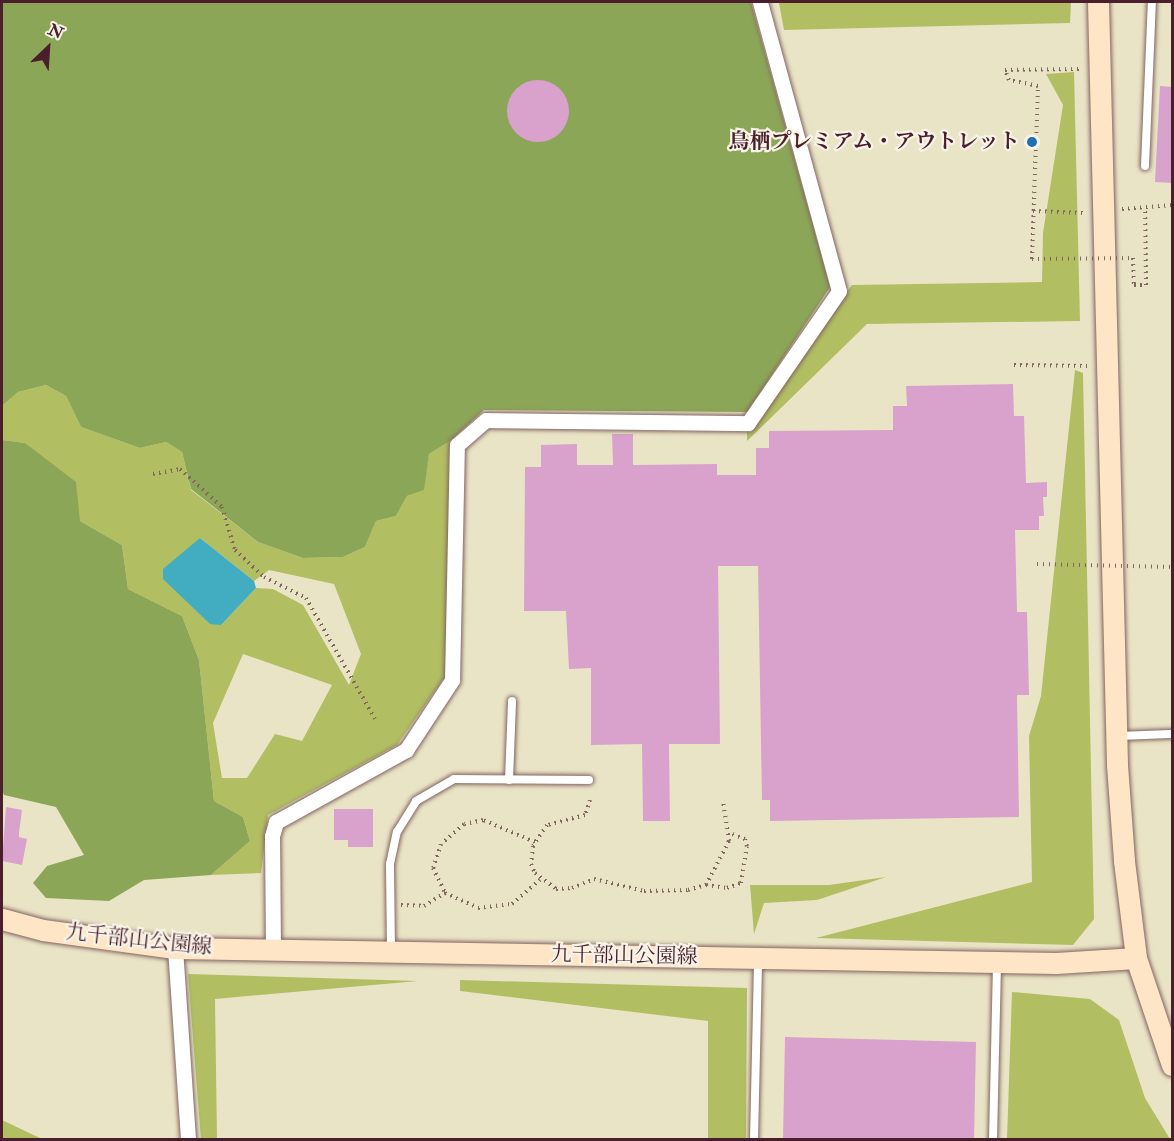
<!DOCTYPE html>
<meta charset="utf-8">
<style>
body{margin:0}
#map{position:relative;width:1174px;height:1141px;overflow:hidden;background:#eae4c6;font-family:"IM FELL Double Pica","Noto Serif JP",serif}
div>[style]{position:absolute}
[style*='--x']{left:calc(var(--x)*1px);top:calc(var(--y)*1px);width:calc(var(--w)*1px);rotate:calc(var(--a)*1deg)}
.green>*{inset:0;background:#b1bf62}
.forest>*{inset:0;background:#8ca658}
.water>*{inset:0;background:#42acc1}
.building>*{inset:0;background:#d8a2cc}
.round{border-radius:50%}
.path>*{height:4px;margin-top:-2px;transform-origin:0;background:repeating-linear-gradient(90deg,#826461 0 1.5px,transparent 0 6px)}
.roads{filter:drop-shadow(0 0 2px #826461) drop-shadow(0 0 2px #826461)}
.lane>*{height:8px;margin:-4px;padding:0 4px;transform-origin:4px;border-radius:4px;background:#fff}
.street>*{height:15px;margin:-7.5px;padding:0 7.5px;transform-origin:7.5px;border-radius:7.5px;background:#fff}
.secondary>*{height:21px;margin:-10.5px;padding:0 10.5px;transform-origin:10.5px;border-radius:10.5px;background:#fee5c5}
.path-bridge>*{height:4px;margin-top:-2px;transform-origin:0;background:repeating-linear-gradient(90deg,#826461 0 1.5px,transparent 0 6px)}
.dots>*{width:16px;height:16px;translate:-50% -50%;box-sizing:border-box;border:3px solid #f7f3e8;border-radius:50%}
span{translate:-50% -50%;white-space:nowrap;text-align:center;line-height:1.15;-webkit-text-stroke:4.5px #f7f3e8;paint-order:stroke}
.poi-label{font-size:21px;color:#4a1f2b;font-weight:700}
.right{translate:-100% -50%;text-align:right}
.street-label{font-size:21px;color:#4a1f2b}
.frame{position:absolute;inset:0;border:3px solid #4a1f2b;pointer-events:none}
.north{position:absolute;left:18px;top:18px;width:60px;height:60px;-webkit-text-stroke:4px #f7f3e8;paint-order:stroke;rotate:25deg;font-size:16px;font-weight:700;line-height:24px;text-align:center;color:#4a1f2b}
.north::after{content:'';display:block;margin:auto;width:21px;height:27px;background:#4a1f2b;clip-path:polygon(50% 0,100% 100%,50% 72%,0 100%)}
</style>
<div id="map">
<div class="green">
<div style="clip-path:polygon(1071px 2px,1070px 23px,784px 30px,779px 3px)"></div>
<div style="clip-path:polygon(1074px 72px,1080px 321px,867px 324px,747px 441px,747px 431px,852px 285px,1042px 282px,1043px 233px,1063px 105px,1046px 74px)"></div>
<div style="clip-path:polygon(1075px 370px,1083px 373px,1094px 919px,1073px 945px,816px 938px,1032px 882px,1029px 736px,1041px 696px)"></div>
<div style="clip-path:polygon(evenodd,46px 385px,66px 396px,81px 427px,140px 448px,166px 442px,182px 452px,191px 490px,258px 542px,303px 558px,343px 557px,365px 547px,376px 521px,396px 516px,407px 496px,423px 490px,429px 454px,450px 441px,446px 675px,397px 745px,268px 815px,261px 873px,211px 875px,250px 841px,243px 817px,214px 801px,199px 660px,182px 616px,128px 589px,122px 545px,80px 521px,25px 443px,2px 440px,2px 406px,18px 392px,46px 385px,200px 538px,254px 581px,269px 570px,334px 584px,361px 654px,349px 685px,303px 605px,273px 589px,256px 588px,221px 625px,200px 538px,46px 385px,243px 654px,332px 685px,302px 741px,275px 734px,247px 778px,222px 778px,213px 723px,243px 654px)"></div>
<div style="clip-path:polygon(886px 877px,817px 900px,764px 903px,754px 934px,750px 885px,829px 885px)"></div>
<div style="clip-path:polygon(188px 974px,418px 981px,215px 999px,217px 1139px,201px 1140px)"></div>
<div style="clip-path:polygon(460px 980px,747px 988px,746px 1139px,708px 1139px,708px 1021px,460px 991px)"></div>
<div style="clip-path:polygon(1012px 992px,1090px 999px,1119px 1020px,1145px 1098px,1170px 1139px,1007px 1139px)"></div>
<div style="clip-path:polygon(2px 1120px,42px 1139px,2px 1139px)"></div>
</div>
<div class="forest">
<div style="clip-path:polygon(2px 2px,751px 2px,830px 287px,747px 412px,484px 410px,450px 441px,429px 454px,424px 490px,407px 496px,396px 516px,376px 521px,365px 547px,343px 557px,303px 558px,258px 542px,191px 489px,182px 452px,166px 442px,140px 448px,81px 427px,66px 396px,46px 385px,18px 392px,2px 406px)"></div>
<div style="clip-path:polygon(2px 440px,25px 443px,76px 482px,80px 521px,122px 545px,128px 589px,182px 616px,199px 660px,214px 801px,243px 817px,250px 841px,211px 875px,144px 880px,109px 901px,46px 898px,33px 883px,47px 866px,84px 855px,56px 807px,4px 795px,2px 790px)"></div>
</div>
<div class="water">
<div style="clip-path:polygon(200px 538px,254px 581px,256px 588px,221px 625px,210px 624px,163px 579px,163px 569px)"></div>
</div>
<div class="building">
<div class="round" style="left:507px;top:80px;width:62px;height:62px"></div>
<div style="clip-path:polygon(1160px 86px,1173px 87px,1173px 183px,1155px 182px)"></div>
<div style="clip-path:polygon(1013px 384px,1014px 416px,1024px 416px,1026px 483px,1047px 482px,1047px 497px,1043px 497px,1044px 516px,1039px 516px,1039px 530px,1015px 530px,1017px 612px,1027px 612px,1029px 695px,1017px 695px,1019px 817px,770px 821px,770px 800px,762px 800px,758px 566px,718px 566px,720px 744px,669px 744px,670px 821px,643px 821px,642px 744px,591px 745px,591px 668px,569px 669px,566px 611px,524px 611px,525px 467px,541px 467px,541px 445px,577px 444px,577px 465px,613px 465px,612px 434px,633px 434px,633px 465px,717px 464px,717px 475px,756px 475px,756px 448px,769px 448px,769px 431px,893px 430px,893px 406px,907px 406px,906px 386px)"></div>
<div style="clip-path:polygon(6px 807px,22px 810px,19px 833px,19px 837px,27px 839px,22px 865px,2px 861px)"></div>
<div style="clip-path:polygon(334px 809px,373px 809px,373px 847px,348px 847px,348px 840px,334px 840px)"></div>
<div style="clip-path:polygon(785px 1037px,976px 1042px,974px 1140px,783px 1140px)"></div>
</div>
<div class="path">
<div style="--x:1122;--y:209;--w:50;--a:-4.6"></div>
<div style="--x:1033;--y:211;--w:50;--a:2.3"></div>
<div style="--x:1133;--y:258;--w:27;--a:88"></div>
<div style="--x:1134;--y:285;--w:12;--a:0"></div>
<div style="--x:1146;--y:285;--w:78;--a:-90.7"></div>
<div style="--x:1032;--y:259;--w:173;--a:-88"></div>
<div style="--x:1038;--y:86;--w:30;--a:-168"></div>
<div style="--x:1009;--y:80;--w:11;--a:-112"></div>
<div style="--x:1005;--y:70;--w:75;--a:-0.8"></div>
<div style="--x:1014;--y:365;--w:73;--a:0.8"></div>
<div style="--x:153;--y:474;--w:27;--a:-10"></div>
<div style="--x:180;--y:469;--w:57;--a:42.1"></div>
<div style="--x:222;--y:507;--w:45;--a:73.2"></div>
<div style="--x:235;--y:550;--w:40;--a:43"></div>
<div style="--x:264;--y:577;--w:47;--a:26.6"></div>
<div style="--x:306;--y:598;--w:139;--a:60.3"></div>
<div style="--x:590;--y:800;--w:16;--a:108"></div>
<div style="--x:585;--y:815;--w:39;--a:165"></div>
<div style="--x:547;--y:825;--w:25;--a:124"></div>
<div style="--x:533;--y:846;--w:18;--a:96"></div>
<div style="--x:531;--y:864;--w:10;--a:66"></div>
<div style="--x:535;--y:873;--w:26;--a:37"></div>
<div style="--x:556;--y:889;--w:16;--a:-4"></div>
<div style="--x:572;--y:888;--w:24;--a:-22"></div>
<div style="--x:594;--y:879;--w:51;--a:13.5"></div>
<div style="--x:644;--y:891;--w:44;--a:-1.3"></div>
<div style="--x:688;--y:890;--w:19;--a:-16"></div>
<div style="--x:706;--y:885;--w:50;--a:-62.4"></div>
<div style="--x:729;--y:841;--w:40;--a:-98.5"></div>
<div style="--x:535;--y:842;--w:56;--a:-157.1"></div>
<div style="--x:483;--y:820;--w:19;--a:168"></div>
<div style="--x:464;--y:824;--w:30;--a:139"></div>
<div style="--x:441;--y:844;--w:25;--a:108"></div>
<div style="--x:433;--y:868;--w:28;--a:64"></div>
<div style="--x:445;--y:893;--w:36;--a:24"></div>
<div style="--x:478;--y:908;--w:34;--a:-7"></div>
<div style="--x:512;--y:904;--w:37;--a:-41"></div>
<div style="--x:706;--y:885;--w:21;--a:8"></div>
<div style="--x:727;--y:888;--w:15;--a:-20"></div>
<div style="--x:741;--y:883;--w:37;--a:-81"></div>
<div style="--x:747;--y:846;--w:7;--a:-106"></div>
<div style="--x:745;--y:839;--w:17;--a:-159"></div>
<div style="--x:401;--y:905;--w:23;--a:2"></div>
<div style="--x:424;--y:906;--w:26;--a:-32"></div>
</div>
<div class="roads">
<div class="lane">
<div style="--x:1145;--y:166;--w:164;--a:-87.6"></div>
<div style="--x:1117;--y:736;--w:55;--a:-2.1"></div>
<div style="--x:509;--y:780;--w:79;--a:-87.8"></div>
<div style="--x:391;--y:950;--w:86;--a:-90.7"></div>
<div style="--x:390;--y:864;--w:33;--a:-78"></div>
<div style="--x:397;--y:832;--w:36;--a:-58"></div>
<div style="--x:416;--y:801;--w:44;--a:-30.1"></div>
<div style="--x:454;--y:779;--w:135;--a:0.4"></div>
<div style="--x:754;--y:1140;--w:182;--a:-88.7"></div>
<div style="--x:993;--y:1140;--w:176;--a:-88.7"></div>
</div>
<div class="street">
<div style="--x:175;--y:948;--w:192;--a:86.1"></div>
<div style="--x:273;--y:949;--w:113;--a:-90.5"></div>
<div style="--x:272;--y:836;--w:15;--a:-74"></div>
<div style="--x:276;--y:822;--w:149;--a:-29"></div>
<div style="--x:406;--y:750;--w:84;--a:-56.7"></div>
<div style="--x:452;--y:680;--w:235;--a:-88.8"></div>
<div style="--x:457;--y:445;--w:38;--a:-41"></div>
<div style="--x:486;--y:420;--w:262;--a:0.7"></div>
<div style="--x:748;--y:423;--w:160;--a:-55.4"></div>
<div style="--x:839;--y:291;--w:300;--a:-105.3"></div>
</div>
<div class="secondary">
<div style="--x:1098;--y:2;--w:763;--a:88.57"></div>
<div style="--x:1117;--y:765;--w:96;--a:85.8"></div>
<div style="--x:1124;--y:861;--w:98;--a:82.9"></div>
<div style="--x:1136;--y:958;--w:113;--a:71.4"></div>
<div style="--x:2;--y:919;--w:42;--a:15"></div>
<div style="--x:43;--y:930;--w:133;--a:7.8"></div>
<div style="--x:175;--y:948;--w:881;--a:0.98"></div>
<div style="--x:1056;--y:963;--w:80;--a:-3.6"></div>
</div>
</div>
<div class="path-bridge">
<div style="--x:1032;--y:259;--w:101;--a:-0.6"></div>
<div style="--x:1037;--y:564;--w:135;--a:1.3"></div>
</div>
<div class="dots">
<div style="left:1032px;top:142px;background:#1f6fb2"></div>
</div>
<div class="poi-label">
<span class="right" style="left:1020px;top:142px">鳥栖プレミアム・アウトレット</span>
</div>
<div class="street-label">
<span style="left:139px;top:940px;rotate:6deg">九千部山公園線</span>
<span style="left:624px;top:956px;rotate:1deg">九千部山公園線</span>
</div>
<div class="frame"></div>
<div class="north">N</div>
</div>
